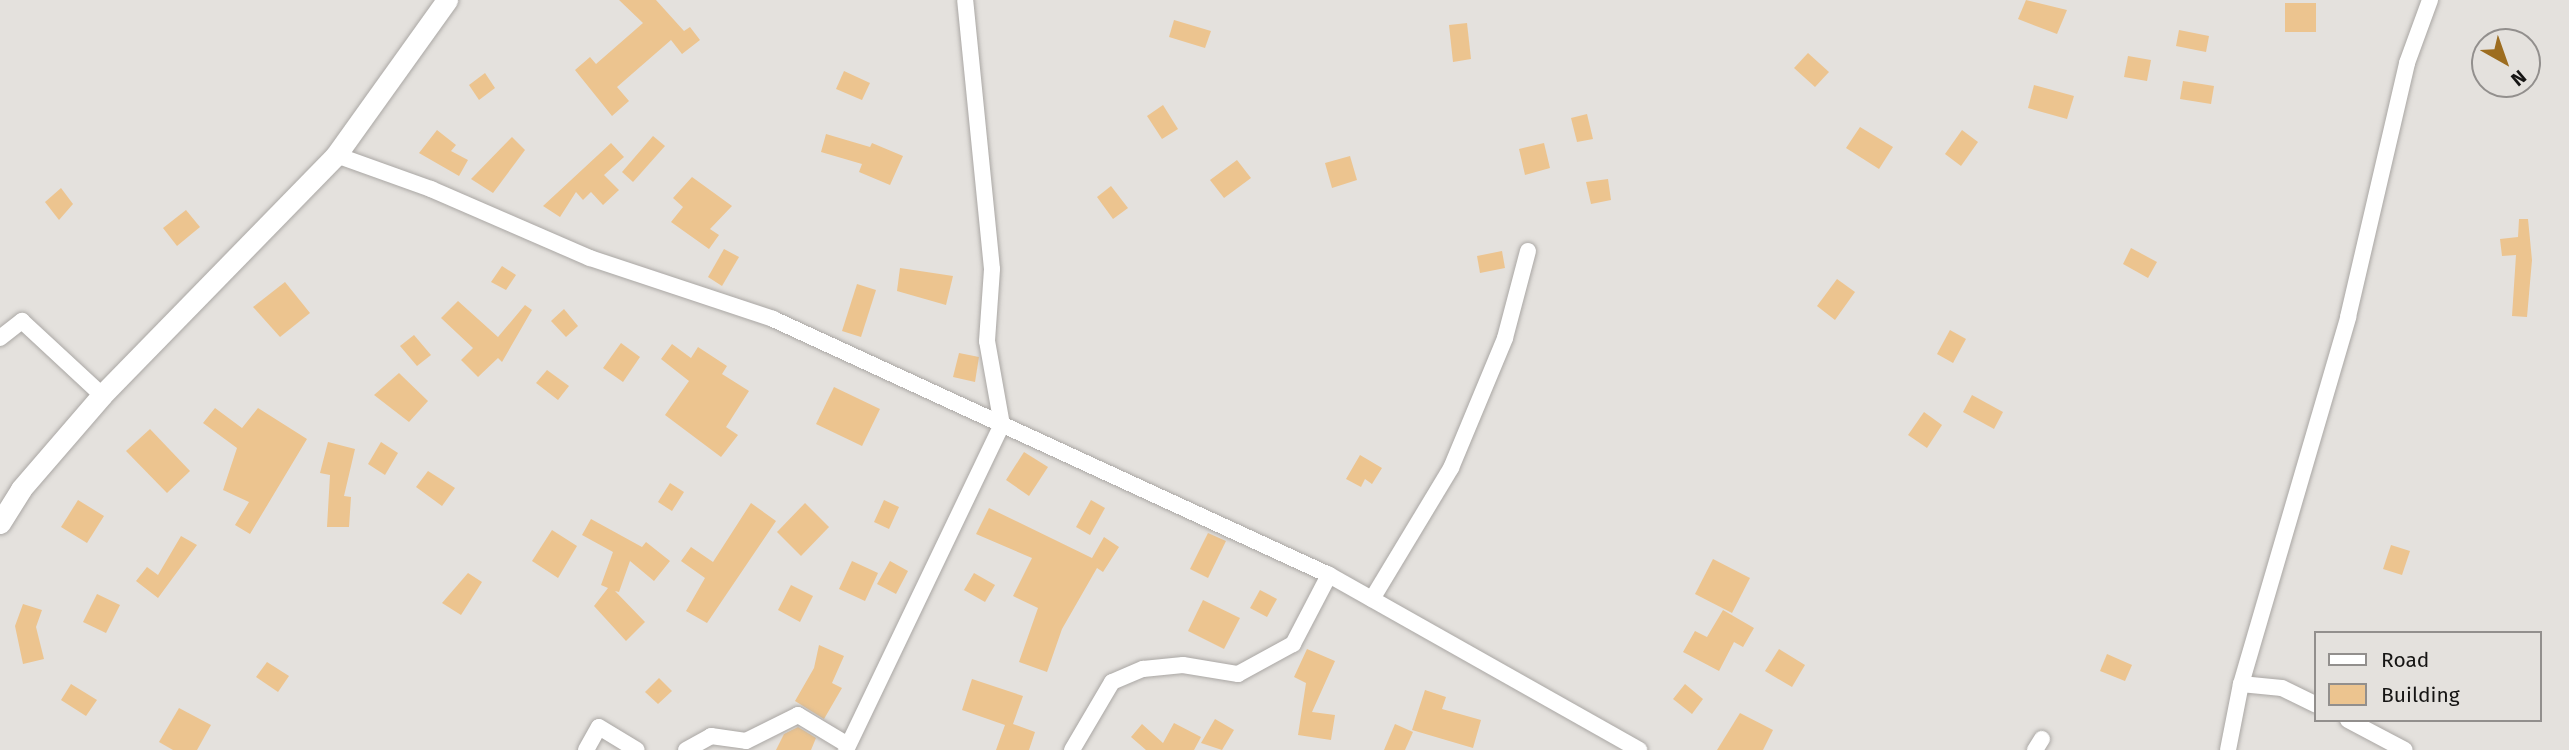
<!DOCTYPE html>
<style>
body{margin:0}
#map{position:relative;width:2569px;height:750px;overflow:hidden;background:#e4e1dd;font-family:"Fira Sans",sans-serif}
div>[style]{position:absolute}
[style*='--x']{left:calc(var(--x)*1px);top:calc(var(--y)*1px);width:calc(var(--w)*1px);rotate:calc(var(--a)*1deg)}
.building>*{inset:0;background:#ecc48f}
.roads{filter:drop-shadow(0 0 2px #aaa7a4) drop-shadow(0 0 2px #aaa7a4)}
.minor>*{height:16px;margin:-8px;padding:0 8px;transform-origin:8px;border-radius:8px;background:#fff}
.tertiary>*{height:21px;margin:-10.5px;padding:0 10.5px;transform-origin:10.5px;border-radius:10.5px;background:#fff}
span{translate:-50% -50%;white-space:nowrap;text-align:center;line-height:1.15;-webkit-text-stroke:5px #e4e1dd;paint-order:stroke}
.legend{position:absolute;left:2314px;top:631px;width:228px;height:91px;box-sizing:border-box;background:#e4e1dd;border:2px solid #928f8d;margin:0;padding:9px 12px;list-style:none;font-size:21px;color:#161514}
.legend li{display:flex;align-items:center;gap:14px;height:35px}
.legend b{width:35px;border:2px solid #928f8d}
.north{position:absolute;left:2471px;top:28px;width:70px;height:70px;box-sizing:border-box;background:#e4e1dd;border:2px solid #928f8d;border-radius:50%;rotate:140deg;font-size:19px;font-weight:700;line-height:28px;text-align:center;color:#161514}
.north::after{content:'';display:block;margin:auto;width:24px;height:32px;background:#9d6d20;clip-path:polygon(50% 0,100% 100%,50% 72%,0 100%)}
</style>
<div id="map">
<div class="building">
<div style="clip-path:polygon(619px 0,656px 0,684px 31px,690px 27px,700px 40px,682px 54px,671px 40px,617px 87px,629px 101px,612px 116px,575px 70px,590px 57px,596px 64px,643px 23px)"></div>
<div style="clip-path:polygon(2026px 0,2067px 10px,2057px 34px,2018px 19px)"></div>
<div style="clip-path:polygon(2285px 3px,2316px 3px,2316px 32px,2285px 32px)"></div>
<div style="clip-path:polygon(1174px 20px,1211px 31px,1205px 48px,1169px 37px)"></div>
<div style="clip-path:polygon(1467px 23px,1471px 59px,1453px 62px,1449px 25px)"></div>
<div style="clip-path:polygon(2179px 30px,2209px 36px,2206px 52px,2176px 46px)"></div>
<div style="clip-path:polygon(1808px 53px,1829px 72px,1815px 87px,1794px 68px)"></div>
<div style="clip-path:polygon(2128px 56px,2151px 60px,2147px 81px,2124px 77px)"></div>
<div style="clip-path:polygon(844px 71px,870px 83px,862px 100px,836px 89px)"></div>
<div style="clip-path:polygon(485px 73px,495px 88px,479px 100px,469px 85px)"></div>
<div style="clip-path:polygon(2183px 81px,2214px 86px,2211px 104px,2180px 99px)"></div>
<div style="clip-path:polygon(2034px 85px,2074px 96px,2067px 119px,2028px 108px)"></div>
<div style="clip-path:polygon(1163px 105px,1178px 129px,1162px 139px,1147px 116px)"></div>
<div style="clip-path:polygon(1587px 114px,1593px 139px,1577px 142px,1571px 118px)"></div>
<div style="clip-path:polygon(1860px 127px,1893px 147px,1879px 169px,1846px 148px)"></div>
<div style="clip-path:polygon(437px 130px,456px 145px,451px 151px,468px 160px,459px 176px,419px 153px)"></div>
<div style="clip-path:polygon(1962px 130px,1978px 142px,1961px 166px,1945px 154px)"></div>
<div style="clip-path:polygon(826px 134px,870px 147px,872px 143px,903px 156px,890px 185px,859px 172px,862px 164px,821px 152px)"></div>
<div style="clip-path:polygon(653px 136px,665px 146px,633px 182px,622px 172px)"></div>
<div style="clip-path:polygon(512px 137px,525px 150px,493px 193px,471px 179px)"></div>
<div style="clip-path:polygon(611px 143px,624px 157px,604px 175px,619px 190px,603px 205px,591px 192px,583px 200px,576px 192px,560px 217px,543px 206px)"></div>
<div style="clip-path:polygon(1544px 143px,1550px 168px,1525px 175px,1519px 149px)"></div>
<div style="clip-path:polygon(1350px 156px,1357px 180px,1332px 188px,1325px 163px)"></div>
<div style="clip-path:polygon(1237px 160px,1251px 178px,1224px 198px,1210px 180px)"></div>
<div style="clip-path:polygon(692px 177px,732px 206px,710px 229px,719px 235px,709px 249px,671px 222px,683px 207px,673px 198px)"></div>
<div style="clip-path:polygon(1608px 179px,1611px 200px,1591px 204px,1586px 182px)"></div>
<div style="clip-path:polygon(1111px 186px,1128px 208px,1113px 219px,1097px 197px)"></div>
<div style="clip-path:polygon(61px 188px,73px 204px,59px 220px,45px 202px)"></div>
<div style="clip-path:polygon(186px 210px,200px 227px,177px 246px,163px 228px)"></div>
<div style="clip-path:polygon(2519px 219px,2528px 219px,2532px 260px,2527px 317px,2512px 316px,2516px 255px,2502px 256px,2500px 239px,2518px 237px)"></div>
<div style="clip-path:polygon(2131px 248px,2157px 262px,2148px 278px,2123px 264px)"></div>
<div style="clip-path:polygon(724px 249px,739px 257px,722px 286px,708px 277px)"></div>
<div style="clip-path:polygon(1502px 251px,1505px 268px,1480px 273px,1477px 256px)"></div>
<div style="clip-path:polygon(502px 266px,516px 275px,506px 290px,491px 282px)"></div>
<div style="clip-path:polygon(900px 268px,953px 276px,946px 305px,897px 291px)"></div>
<div style="clip-path:polygon(1837px 279px,1855px 292px,1835px 320px,1817px 306px)"></div>
<div style="clip-path:polygon(285px 282px,310px 313px,280px 337px,253px 307px)"></div>
<div style="clip-path:polygon(857px 284px,876px 290px,861px 337px,842px 331px)"></div>
<div style="clip-path:polygon(458px 301px,498px 337px,525px 305px,532px 310px,502px 362px,498px 358px,478px 377px,461px 360px,473px 348px,441px 318px)"></div>
<div style="clip-path:polygon(564px 309px,578px 326px,566px 337px,551px 321px)"></div>
<div style="clip-path:polygon(1950px 330px,1966px 339px,1953px 363px,1937px 354px)"></div>
<div style="clip-path:polygon(414px 335px,431px 355px,417px 366px,400px 346px)"></div>
<div style="clip-path:polygon(621px 343px,640px 357px,623px 382px,603px 368px)"></div>
<div style="clip-path:polygon(672px 344px,691px 358px,698px 347px,727px 366px,722px 374px,749px 391px,726px 427px,738px 435px,721px 457px,665px 415px,689px 381px,661px 359px)"></div>
<div style="clip-path:polygon(959px 353px,979px 357px,975px 382px,953px 377px)"></div>
<div style="clip-path:polygon(547px 370px,569px 386px,558px 400px,536px 383px)"></div>
<div style="clip-path:polygon(399px 373px,428px 401px,409px 422px,374px 395px)"></div>
<div style="clip-path:polygon(834px 387px,880px 409px,862px 446px,816px 424px)"></div>
<div style="clip-path:polygon(1972px 395px,2003px 412px,1994px 429px,1963px 412px)"></div>
<div style="clip-path:polygon(215px 408px,242px 428px,258px 408px,307px 439px,250px 534px,235px 525px,249px 502px,223px 490px,237px 448px,203px 423px)"></div>
<div style="clip-path:polygon(1924px 412px,1942px 425px,1927px 448px,1908px 435px)"></div>
<div style="clip-path:polygon(150px 429px,190px 471px,167px 493px,126px 451px)"></div>
<div style="clip-path:polygon(328px 442px,355px 449px,344px 496px,351px 497px,349px 527px,327px 527px,330px 475px,320px 473px)"></div>
<div style="clip-path:polygon(381px 442px,398px 453px,385px 475px,368px 464px)"></div>
<div style="clip-path:polygon(1024px 452px,1048px 467px,1029px 496px,1006px 480px)"></div>
<div style="clip-path:polygon(1360px 455px,1382px 468px,1372px 484px,1365px 479px,1361px 487px,1346px 479px)"></div>
<div style="clip-path:polygon(428px 471px,455px 488px,442px 506px,416px 487px)"></div>
<div style="clip-path:polygon(670px 483px,684px 492px,672px 511px,658px 502px)"></div>
<div style="clip-path:polygon(78px 500px,104px 516px,87px 543px,61px 527px)"></div>
<div style="clip-path:polygon(884px 500px,899px 507px,889px 529px,874px 522px)"></div>
<div style="clip-path:polygon(1091px 500px,1105px 508px,1090px 535px,1076px 527px)"></div>
<div style="clip-path:polygon(751px 503px,776px 521px,707px 623px,686px 611px,705px 578px,681px 561px,691px 547px,713px 562px)"></div>
<div style="clip-path:polygon(805px 503px,829px 527px,801px 556px,777px 532px)"></div>
<div style="clip-path:polygon(989px 508px,1092px 558px,1104px 537px,1119px 547px,1103px 572px,1097px 568px,1062px 629px,1047px 672px,1019px 662px,1038px 608px,1013px 596px,1032px 558px,976px 534px)"></div>
<div style="clip-path:polygon(591px 519px,642px 547px,646px 542px,670px 561px,654px 581px,630px 561px,619px 592px,615px 591px,645px 622px,626px 641px,594px 606px,608px 588px,601px 585px,613px 552px,582px 535px)"></div>
<div style="clip-path:polygon(552px 530px,577px 546px,558px 578px,532px 561px)"></div>
<div style="clip-path:polygon(1208px 533px,1226px 541px,1208px 578px,1190px 569px)"></div>
<div style="clip-path:polygon(181px 536px,197px 545px,158px 598px,136px 581px,147px 567px,158px 575px)"></div>
<div style="clip-path:polygon(2391px 545px,2410px 551px,2402px 575px,2383px 569px)"></div>
<div style="clip-path:polygon(1713px 559px,1750px 578px,1732px 613px,1695px 594px)"></div>
<div style="clip-path:polygon(852px 561px,878px 573px,865px 601px,839px 589px)"></div>
<div style="clip-path:polygon(890px 561px,908px 571px,896px 594px,877px 584px)"></div>
<div style="clip-path:polygon(468px 573px,482px 582px,461px 615px,442px 603px)"></div>
<div style="clip-path:polygon(974px 573px,995px 585px,985px 602px,964px 590px)"></div>
<div style="clip-path:polygon(791px 585px,813px 596px,800px 622px,778px 610px)"></div>
<div style="clip-path:polygon(1260px 590px,1277px 599px,1267px 617px,1250px 608px)"></div>
<div style="clip-path:polygon(97px 594px,120px 605px,106px 633px,83px 622px)"></div>
<div style="clip-path:polygon(1203px 600px,1240px 618px,1224px 649px,1188px 631px)"></div>
<div style="clip-path:polygon(23px 604px,42px 610px,36px 627px,44px 659px,23px 664px,15px 626px)"></div>
<div style="clip-path:polygon(1723px 610px,1754px 628px,1743px 647px,1734px 642px,1719px 671px,1683px 652px,1695px 631px,1707px 637px)"></div>
<div style="clip-path:polygon(819px 645px,844px 656px,832px 683px,842px 688px,824px 719px,795px 701px,814px 668px)"></div>
<div style="clip-path:polygon(1307px 649px,1335px 661px,1312px 712px,1335px 715px,1331px 740px,1298px 735px,1306px 683px,1294px 677px)"></div>
<div style="clip-path:polygon(1779px 649px,1805px 665px,1792px 687px,1765px 671px)"></div>
<div style="clip-path:polygon(2107px 654px,2132px 665px,2125px 681px,2100px 671px)"></div>
<div style="clip-path:polygon(267px 662px,289px 676px,278px 692px,256px 677px)"></div>
<div style="clip-path:polygon(659px 678px,672px 691px,658px 704px,645px 692px)"></div>
<div style="clip-path:polygon(972px 679px,1023px 696px,1013px 724px,1035px 732px,1029px 750px,996px 750px,1005px 725px,962px 710px)"></div>
<div style="clip-path:polygon(71px 684px,97px 700px,86px 716px,61px 700px)"></div>
<div style="clip-path:polygon(1685px 684px,1703px 699px,1692px 714px,1673px 699px)"></div>
<div style="clip-path:polygon(1425px 690px,1446px 697px,1442px 709px,1481px 720px,1473px 748px,1412px 730px)"></div>
<div style="clip-path:polygon(179px 708px,211px 725px,197px 750px,173px 750px,159px 742px)"></div>
<div style="clip-path:polygon(1740px 713px,1773px 730px,1763px 750px,1717px 750px)"></div>
<div style="clip-path:polygon(1215px 719px,1234px 730px,1222px 750px,1201px 743px)"></div>
<div style="clip-path:polygon(1174px 723px,1201px 737px,1194px 750px,1146px 750px,1131px 737px,1142px 724px,1163px 743px)"></div>
<div style="clip-path:polygon(1395px 724px,1413px 732px,1405px 750px,1384px 750px)"></div>
<div style="clip-path:polygon(798px 727px,816px 738px,811px 750px,776px 750px,784px 734px)"></div>
</div>
<div class="roads">
<div class="minor">
<div style="--x:336;--y:155;--w:101;--a:19.7"></div>
<div style="--x:431;--y:189;--w:173;--a:23.5"></div>
<div style="--x:590;--y:258;--w:193;--a:18.4"></div>
<div style="--x:773;--y:319;--w:612;--a:24.72"></div>
<div style="--x:1329;--y:575;--w:356;--a:29.4"></div>
<div style="--x:0;--y:338;--w:28;--a:-38"></div>
<div style="--x:22;--y:321;--w:109;--a:42.8"></div>
<div style="--x:1372;--y:599;--w:153;--a:-58.9"></div>
<div style="--x:1451;--y:468;--w:141;--a:-67.4"></div>
<div style="--x:1505;--y:338;--w:90;--a:-75.2"></div>
<div style="--x:2241;--y:684;--w:41;--a:5.6"></div>
<div style="--x:2282;--y:688;--w:37;--a:26"></div>
<div style="--x:2348;--y:720;--w:64;--a:27.8"></div>
<div style="--x:586;--y:750;--w:26;--a:-61"></div>
<div style="--x:599;--y:727;--w:44;--a:31.2"></div>
<div style="--x:686;--y:750;--w:29;--a:-29"></div>
<div style="--x:711;--y:736;--w:35;--a:8"></div>
<div style="--x:746;--y:741;--w:58;--a:-26.6"></div>
<div style="--x:798;--y:715;--w:58;--a:31"></div>
<div style="--x:846;--y:750;--w:361;--a:-64.4"></div>
<div style="--x:1002;--y:425;--w:85;--a:-100.1"></div>
<div style="--x:987;--y:341;--w:72;--a:-86"></div>
<div style="--x:992;--y:269;--w:270;--a:-95.7"></div>
<div style="--x:1072;--y:750;--w:79;--a:-59.5"></div>
<div style="--x:1112;--y:682;--w:34;--a:-23"></div>
<div style="--x:1143;--y:669;--w:40;--a:-5.7"></div>
<div style="--x:1183;--y:665;--w:56;--a:9.3"></div>
<div style="--x:1238;--y:674;--w:63;--a:-28.6"></div>
<div style="--x:1293;--y:644;--w:78;--a:-62.4"></div>
<div style="--x:2035;--y:750;--w:13;--a:-58"></div>
<div style="--x:2228;--y:750;--w:67;--a:-78.9"></div>
<div style="--x:2241;--y:684;--w:382;--a:-73.7"></div>
<div style="--x:2348;--y:317;--w:261;--a:-76.9"></div>
<div style="--x:2407;--y:63;--w:67;--a:-69.9"></div>
</div>
<div class="tertiary">
<div style="--x:0;--y:523;--w:40;--a:-58"></div>
<div style="--x:21;--y:489;--w:124;--a:-49.2"></div>
<div style="--x:102;--y:395;--w:335;--a:-45.7"></div>
<div style="--x:336;--y:155;--w:191;--a:-54.4"></div>
</div>
</div>
<ul class="legend">
<li><b style="height:9px;background:#fff"></b>Road</li>
<li><b style="height:19px;background:#ecc48f"></b>Building</li>
</ul>
<div class="north">N</div>
</div>
